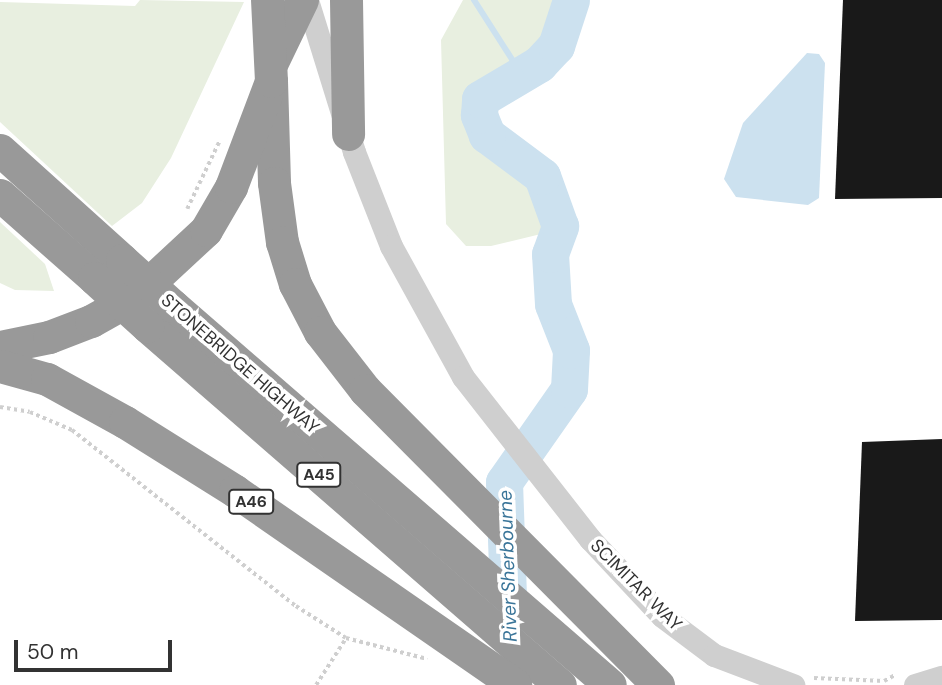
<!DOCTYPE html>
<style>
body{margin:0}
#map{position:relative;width:942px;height:685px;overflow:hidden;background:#fff;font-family:"DM Sans",sans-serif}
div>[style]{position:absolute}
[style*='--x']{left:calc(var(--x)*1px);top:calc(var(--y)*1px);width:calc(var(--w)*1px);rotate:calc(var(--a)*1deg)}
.green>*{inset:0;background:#e8efe0}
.water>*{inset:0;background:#cce1ef}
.stream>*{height:6px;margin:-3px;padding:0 3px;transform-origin:3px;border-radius:3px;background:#cce1ef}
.river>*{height:37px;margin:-18.5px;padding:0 18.5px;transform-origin:18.5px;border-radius:18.5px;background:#cce1ef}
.building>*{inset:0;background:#191919}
.path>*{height:3.5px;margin-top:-1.75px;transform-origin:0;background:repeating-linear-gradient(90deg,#cfcfcf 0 3.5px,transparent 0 7px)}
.minor>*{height:23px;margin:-11.5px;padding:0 11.5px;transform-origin:11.5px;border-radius:11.5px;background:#cfcfcf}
.highway>*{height:33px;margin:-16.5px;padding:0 16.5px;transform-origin:16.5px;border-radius:16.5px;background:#999}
.highway-bridge>*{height:33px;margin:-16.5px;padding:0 16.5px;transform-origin:16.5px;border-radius:16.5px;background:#999}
span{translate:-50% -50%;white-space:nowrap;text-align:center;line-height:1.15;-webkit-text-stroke:7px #fff;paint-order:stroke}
.shield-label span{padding:2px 5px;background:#fff;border:2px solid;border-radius:5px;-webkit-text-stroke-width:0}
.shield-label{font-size:16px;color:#323232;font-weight:700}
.street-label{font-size:18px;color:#323232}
.water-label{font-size:19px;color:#3a7599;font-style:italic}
.scale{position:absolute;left:14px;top:640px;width:158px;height:32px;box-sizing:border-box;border:4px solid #323232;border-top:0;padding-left:9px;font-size:21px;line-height:24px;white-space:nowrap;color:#323232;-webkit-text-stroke:5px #fff;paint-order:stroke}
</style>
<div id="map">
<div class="green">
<div style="clip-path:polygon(140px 0,244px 2px,171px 158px,142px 203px,112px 226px,0 122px,0 2px,135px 6px)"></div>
<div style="clip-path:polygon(463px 0,557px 0,557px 28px,544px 50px,470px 88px,469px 126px,485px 151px,509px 159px,532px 183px,550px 224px,541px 234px,491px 246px,466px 246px,446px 224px,441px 40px)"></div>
<div style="clip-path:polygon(0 222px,45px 264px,54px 291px,15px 290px,0 283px)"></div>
</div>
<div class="water">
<div style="clip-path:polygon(807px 53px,819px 54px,825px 63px,819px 198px,808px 205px,736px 197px,724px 179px,743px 123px)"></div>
</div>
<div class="stream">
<div style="--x:474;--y:0;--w:89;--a:57.4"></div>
</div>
<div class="river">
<div style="--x:509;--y:625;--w:143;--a:-92"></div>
<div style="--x:504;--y:482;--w:113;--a:-55"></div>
<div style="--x:569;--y:389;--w:39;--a:-87"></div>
<div style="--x:571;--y:350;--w:49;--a:-111.4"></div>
<div style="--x:553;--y:304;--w:50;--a:-93.4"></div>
<div style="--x:550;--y:254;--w:30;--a:-70"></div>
<div style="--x:560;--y:226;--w:53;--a:-109.8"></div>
<div style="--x:542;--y:176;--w:69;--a:-143.3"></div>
<div style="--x:487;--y:135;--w:22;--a:-112"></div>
<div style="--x:479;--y:115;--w:16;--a:-86"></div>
<div style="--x:480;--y:99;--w:69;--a:-30.7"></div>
<div style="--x:539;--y:64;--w:25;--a:-47"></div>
<div style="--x:556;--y:46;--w:48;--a:-71.9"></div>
</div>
<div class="building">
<div style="clip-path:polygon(843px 0,942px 0,942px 198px,835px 199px)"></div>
<div style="clip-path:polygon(942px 439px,942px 620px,855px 621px,862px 442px)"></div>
</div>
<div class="path">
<div style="--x:187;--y:209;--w:74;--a:-64.5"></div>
<div style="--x:0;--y:407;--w:30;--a:9"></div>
<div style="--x:30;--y:412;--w:46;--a:23.2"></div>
<div style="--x:72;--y:430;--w:285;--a:38.2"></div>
<div style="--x:296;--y:606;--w:59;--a:32.6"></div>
<div style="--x:346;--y:638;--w:84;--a:14.5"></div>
<div style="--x:814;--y:678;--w:70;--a:2.5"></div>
<div style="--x:884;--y:681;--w:13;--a:-29"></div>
<div style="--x:316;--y:685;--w:56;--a:-57.4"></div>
</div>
<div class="minor">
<div style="--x:307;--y:0;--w:159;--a:72.8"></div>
<div style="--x:354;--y:152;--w:101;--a:68.5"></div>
<div style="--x:391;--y:246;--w:149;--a:61.2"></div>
<div style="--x:463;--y:377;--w:206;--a:51.9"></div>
<div style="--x:590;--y:539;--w:105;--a:46.9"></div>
<div style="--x:662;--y:616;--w:65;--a:36.9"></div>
<div style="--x:714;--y:655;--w:85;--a:20.8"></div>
<div style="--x:915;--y:685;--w:28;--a:-17"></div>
</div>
<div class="highway">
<div style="--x:346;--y:0;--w:134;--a:89.1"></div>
<div style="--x:272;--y:62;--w:69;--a:-64.2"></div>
<div style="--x:271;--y:81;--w:102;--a:88.3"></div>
<div style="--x:274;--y:183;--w:60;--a:82.3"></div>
<div style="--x:282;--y:242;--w:44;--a:72.8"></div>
<div style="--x:295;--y:284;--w:54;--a:62.5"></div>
<div style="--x:320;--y:332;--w:73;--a:52.2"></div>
<div style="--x:365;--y:390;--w:416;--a:45.2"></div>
<div style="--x:0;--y:150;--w:164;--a:42"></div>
<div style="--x:0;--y:195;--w:125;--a:41.4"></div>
<div style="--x:173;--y:306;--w:578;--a:40.93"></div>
<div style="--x:147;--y:326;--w:547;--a:41"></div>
<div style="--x:0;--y:347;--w:50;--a:-11.5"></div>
<div style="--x:49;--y:337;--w:45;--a:-20.9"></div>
<div style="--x:91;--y:321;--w:49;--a:-29.2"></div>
<div style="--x:134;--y:297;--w:98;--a:-42.9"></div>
<div style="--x:206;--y:230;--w:50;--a:-59.8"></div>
<div style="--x:231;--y:187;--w:113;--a:-69.3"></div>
<div style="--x:271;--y:81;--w:81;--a:-92.8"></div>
<div style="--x:0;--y:366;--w:49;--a:15.5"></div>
<div style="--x:47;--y:379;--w:89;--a:28.9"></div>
<div style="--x:125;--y:422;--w:130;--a:32.1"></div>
<div style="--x:235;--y:491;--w:341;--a:34.7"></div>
</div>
<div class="highway-bridge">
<div style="--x:122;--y:260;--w:69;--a:42"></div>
<div style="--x:94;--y:278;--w:72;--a:42.2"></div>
</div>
<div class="shield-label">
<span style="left:319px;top:475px">A45</span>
<span style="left:251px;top:502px">A46</span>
</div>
<div class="street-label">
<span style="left:240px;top:364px;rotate:41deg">STONEBRIDGE HIGHWAY</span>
<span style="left:636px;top:585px;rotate:45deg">SCIMITAR WAY</span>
</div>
<div class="water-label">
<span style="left:508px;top:566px;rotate:-92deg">River Sherbourne</span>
</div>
<div class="scale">50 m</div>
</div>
